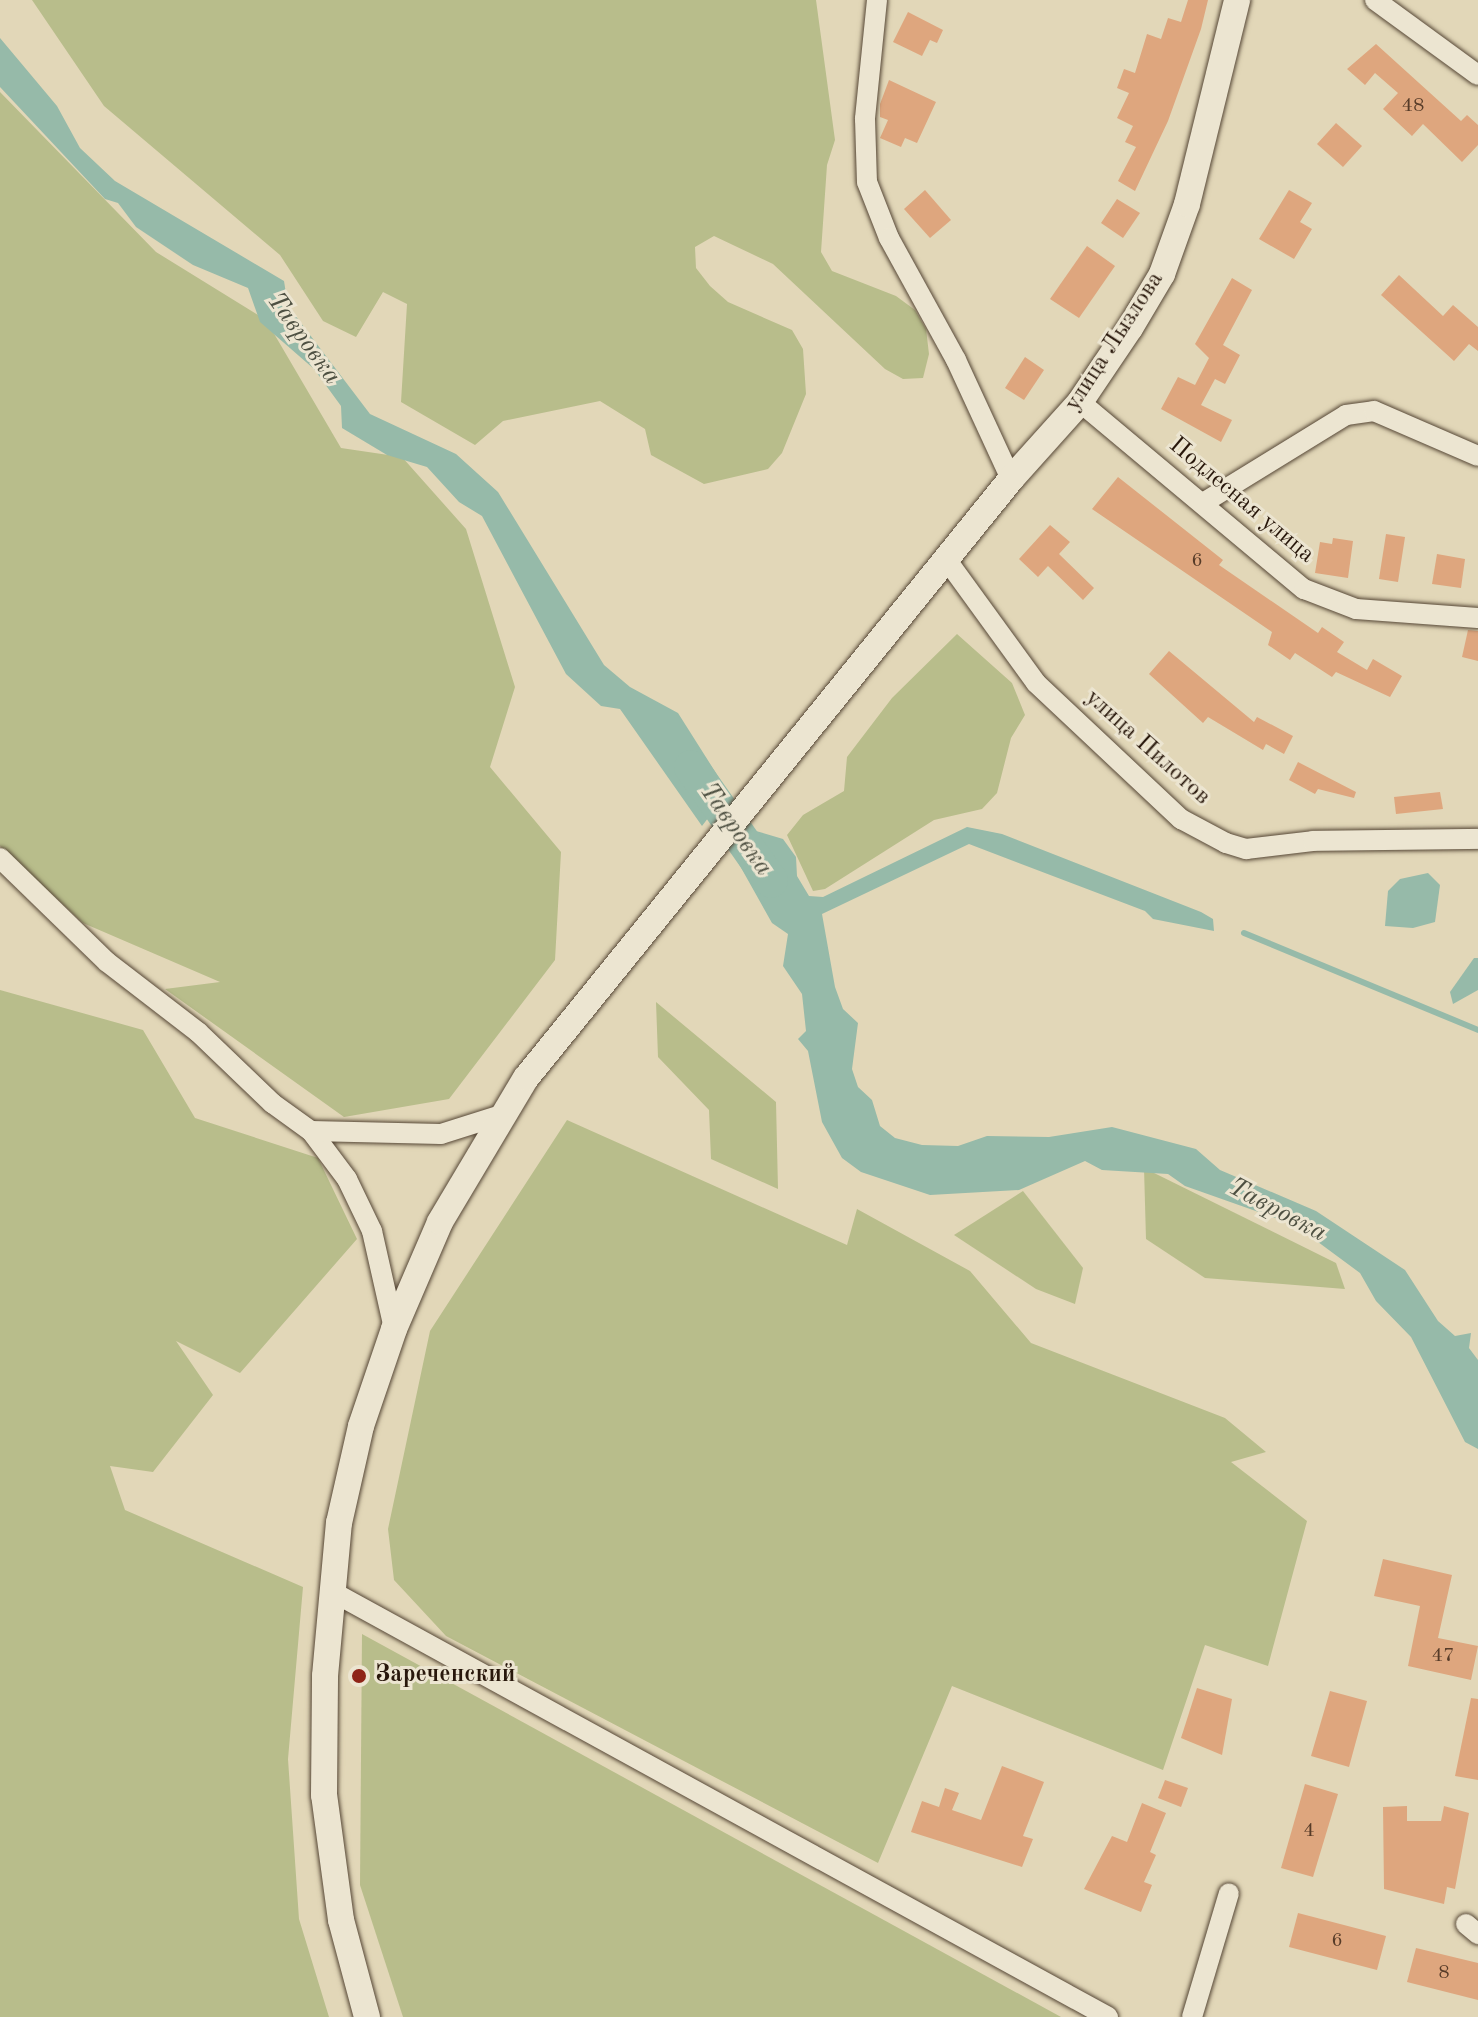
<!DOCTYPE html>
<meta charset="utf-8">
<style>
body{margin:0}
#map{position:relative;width:1478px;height:2017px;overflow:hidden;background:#e2d7b8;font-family:"Old Standard TT",serif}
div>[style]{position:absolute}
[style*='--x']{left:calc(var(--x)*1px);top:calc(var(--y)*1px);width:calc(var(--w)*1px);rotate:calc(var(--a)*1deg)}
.green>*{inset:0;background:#b8bd8b}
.water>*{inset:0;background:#96baa9}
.stream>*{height:6px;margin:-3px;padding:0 3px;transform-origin:3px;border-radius:3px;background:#96baa9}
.river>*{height:34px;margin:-17px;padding:0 17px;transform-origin:17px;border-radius:17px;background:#96baa9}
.building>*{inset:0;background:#dea67e}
.roads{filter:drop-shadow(0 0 2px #564736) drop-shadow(0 0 2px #564736)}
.street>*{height:20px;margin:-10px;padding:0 10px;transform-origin:10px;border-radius:10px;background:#ece5d1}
.secondary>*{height:26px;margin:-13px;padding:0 13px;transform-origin:13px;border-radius:13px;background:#ece5d1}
.dots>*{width:22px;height:22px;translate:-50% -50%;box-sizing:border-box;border:4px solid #ece5d1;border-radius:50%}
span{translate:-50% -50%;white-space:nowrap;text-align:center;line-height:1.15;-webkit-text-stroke:6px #ece5d1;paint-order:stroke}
.number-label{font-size:20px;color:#563b28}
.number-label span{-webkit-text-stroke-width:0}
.street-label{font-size:24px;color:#28170b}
.poi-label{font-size:24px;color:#28170b;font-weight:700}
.left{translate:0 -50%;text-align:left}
.water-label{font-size:26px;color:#4e5042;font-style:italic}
</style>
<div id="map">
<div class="green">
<div style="clip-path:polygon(32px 0,816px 0,835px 140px,827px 165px,821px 252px,832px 271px,896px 296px,915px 310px,926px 329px,929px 354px,923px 378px,903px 379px,885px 369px,773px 264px,714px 236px,695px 247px,696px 268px,710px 286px,728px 302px,792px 330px,803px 349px,806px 394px,782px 453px,768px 469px,704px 484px,651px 455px,645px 429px,600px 401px,503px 421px,475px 445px,401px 402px,407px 304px,383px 292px,356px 337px,323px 321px,280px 255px,104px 106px)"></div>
<div style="clip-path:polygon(0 92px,156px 252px,266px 320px,341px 448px,402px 457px,466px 529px,515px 687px,490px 767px,561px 852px,555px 960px,449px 1099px,344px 1117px,165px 989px,220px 982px,83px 923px,0 846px)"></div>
<div style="clip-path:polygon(957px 634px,1012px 683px,1025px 715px,1011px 738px,997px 793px,982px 809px,934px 820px,825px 889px,813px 891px,787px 835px,803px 815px,844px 791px,847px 757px,892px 698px)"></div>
<div style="clip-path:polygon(0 990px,143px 1030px,195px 1118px,318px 1158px,357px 1239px,240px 1373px,176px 1341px,213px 1395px,153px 1472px,110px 1466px,125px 1510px,303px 1587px,288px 1759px,299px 1919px,329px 2017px,0 2017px)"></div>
<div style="clip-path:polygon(656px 1002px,776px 1102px,778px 1189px,711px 1159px,709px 1110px,658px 1057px)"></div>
<div style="clip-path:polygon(567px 1120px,847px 1245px,857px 1209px,970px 1271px,1031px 1343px,1225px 1418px,1266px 1452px,1231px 1462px,1307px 1521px,1268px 1666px,1205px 1645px,1163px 1770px,952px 1686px,878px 1863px,446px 1636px,394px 1580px,388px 1529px,430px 1331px)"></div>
<div style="clip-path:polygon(1144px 1168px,1336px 1263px,1345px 1289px,1205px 1278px,1146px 1239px)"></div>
<div style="clip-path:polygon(1023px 1191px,1083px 1268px,1075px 1304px,1036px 1289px,954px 1235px)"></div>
<div style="clip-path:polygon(362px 1634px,1061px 2017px,403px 2017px,360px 1885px)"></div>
</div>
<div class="water">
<div style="clip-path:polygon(0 38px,57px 106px,80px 148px,115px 181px,284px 281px,288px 306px,370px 414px,456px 454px,498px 492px,604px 665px,630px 687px,678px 713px,728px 792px,702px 826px,620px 709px,601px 706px,566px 674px,482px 516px,459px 502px,427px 467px,387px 455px,342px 428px,341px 406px,314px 369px,260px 322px,248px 288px,193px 265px,136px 227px,118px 203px,105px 199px,0 87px)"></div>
<div style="clip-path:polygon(967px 827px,1002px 834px,1201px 912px,1213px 919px,1214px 931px,1153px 919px,1145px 911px,969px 844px,822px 914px,835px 987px,843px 1009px,858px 1023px,852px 1069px,858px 1087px,872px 1100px,880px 1126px,895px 1138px,922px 1145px,958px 1146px,987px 1136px,1049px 1137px,1112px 1127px,1196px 1149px,1220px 1170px,1316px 1211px,1405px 1270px,1438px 1321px,1455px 1336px,1471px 1333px,1469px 1348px,1478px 1360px,1478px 1449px,1465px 1442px,1411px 1337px,1376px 1301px,1360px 1273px,1295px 1225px,1185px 1186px,1168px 1174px,1102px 1170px,1085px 1161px,1019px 1190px,930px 1195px,861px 1172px,842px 1158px,822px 1122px,808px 1051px,798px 1039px,806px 1031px,802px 994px,783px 966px,788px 934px,772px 923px,735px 857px,756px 831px,783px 839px,796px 857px,797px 876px,809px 896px,823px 897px)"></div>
<div style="clip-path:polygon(1428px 873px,1440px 885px,1435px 922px,1413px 928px,1385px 926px,1388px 891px,1400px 879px)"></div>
<div style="clip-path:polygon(1474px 958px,1478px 958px,1478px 990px,1453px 1004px,1450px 992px)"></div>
</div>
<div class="stream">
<div style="--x:1244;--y:933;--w:253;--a:22.5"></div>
</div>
<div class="river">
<div style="--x:691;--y:767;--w:139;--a:54.9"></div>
</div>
<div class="building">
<div style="clip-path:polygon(1188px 0,1208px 0,1201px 29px,1168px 121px,1135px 191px,1118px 181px,1136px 147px,1125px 142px,1133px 126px,1117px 118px,1129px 93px,1117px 88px,1124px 69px,1135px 73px,1147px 34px,1161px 39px,1168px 18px,1181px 22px)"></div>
<div style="clip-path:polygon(908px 12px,943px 30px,937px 43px,930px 40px,922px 56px,893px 42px)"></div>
<div style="clip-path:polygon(1376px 44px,1461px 121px,1467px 115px,1478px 125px,1478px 145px,1462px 162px,1423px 124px,1412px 136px,1383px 109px,1398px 93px,1375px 73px,1365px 85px,1347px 69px)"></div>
<div style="clip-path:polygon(889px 80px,936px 102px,917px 143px,905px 138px,901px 147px,880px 138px,888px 120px,880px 117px,880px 104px)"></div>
<div style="clip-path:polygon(1336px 123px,1362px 146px,1343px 167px,1317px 144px)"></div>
<div style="clip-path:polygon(925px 190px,951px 220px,930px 238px,904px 209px)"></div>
<div style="clip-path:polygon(1289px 190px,1312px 203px,1300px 222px,1312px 229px,1294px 259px,1259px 239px)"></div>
<div style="clip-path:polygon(1117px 199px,1140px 213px,1123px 238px,1101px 223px)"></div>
<div style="clip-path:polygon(1087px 246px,1115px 266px,1079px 318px,1050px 299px)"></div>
<div style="clip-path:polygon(1399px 275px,1443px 316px,1453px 305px,1478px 327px,1478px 351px,1469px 344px,1454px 361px,1381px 295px)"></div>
<div style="clip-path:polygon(1232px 278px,1252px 290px,1223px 345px,1240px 355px,1225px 384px,1215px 379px,1201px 405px,1232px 420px,1221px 442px,1161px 409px,1178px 377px,1195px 385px,1209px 358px,1195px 344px)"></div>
<div style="clip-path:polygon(1025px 357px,1044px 370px,1024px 400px,1005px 388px)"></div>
<div style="clip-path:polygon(1118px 477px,1223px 560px,1219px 565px,1318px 633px,1322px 627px,1344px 642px,1337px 652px,1367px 670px,1373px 659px,1402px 676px,1390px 697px,1336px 672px,1332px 677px,1295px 653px,1290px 660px,1268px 645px,1272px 632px,1092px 509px)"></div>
<div style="clip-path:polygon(1050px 525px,1070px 542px,1059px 554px,1094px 588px,1083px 600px,1048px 566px,1038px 577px,1019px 559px)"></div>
<div style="clip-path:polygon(1386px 534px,1405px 537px,1398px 582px,1379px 579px)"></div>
<div style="clip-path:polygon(1333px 538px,1353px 541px,1348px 578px,1315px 573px,1320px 542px,1332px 544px)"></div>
<div style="clip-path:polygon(1437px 554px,1465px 559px,1461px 588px,1432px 584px)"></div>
<div style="clip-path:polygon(1468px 630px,1478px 631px,1478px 661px,1462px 657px)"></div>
<div style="clip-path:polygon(1169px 651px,1254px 722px,1257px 717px,1293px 736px,1284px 754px,1266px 744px,1263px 750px,1208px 717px,1203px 723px,1192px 713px,1149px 674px)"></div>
<div style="clip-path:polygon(1298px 762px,1356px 792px,1354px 798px,1318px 789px,1315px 794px,1289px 780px)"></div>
<div style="clip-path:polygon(1440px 792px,1443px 809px,1396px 814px,1394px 797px)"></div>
<div style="clip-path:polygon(1383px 1559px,1452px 1575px,1438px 1638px,1478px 1646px,1471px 1680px,1408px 1666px,1420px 1606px,1374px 1596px)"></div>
<div style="clip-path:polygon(1197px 1688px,1232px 1699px,1222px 1755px,1181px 1738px)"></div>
<div style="clip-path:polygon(1330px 1691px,1367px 1701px,1349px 1767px,1311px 1756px)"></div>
<div style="clip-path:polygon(1471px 1698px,1478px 1699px,1478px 1780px,1455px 1776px)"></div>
<div style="clip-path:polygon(1002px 1766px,1044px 1782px,1023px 1836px,1033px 1839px,1022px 1867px,911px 1832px,922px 1801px,939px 1807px,945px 1788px,959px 1793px,952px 1810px,981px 1820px)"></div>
<div style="clip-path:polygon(1165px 1780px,1188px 1788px,1181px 1807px,1158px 1798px)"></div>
<div style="clip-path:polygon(1305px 1784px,1338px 1794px,1313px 1877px,1281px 1868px)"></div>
<div style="clip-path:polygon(1142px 1803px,1166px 1813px,1150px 1852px,1156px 1855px,1144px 1882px,1152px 1885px,1141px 1912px,1084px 1889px,1112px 1836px,1127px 1842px)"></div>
<div style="clip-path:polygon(1407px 1806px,1407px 1821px,1441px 1821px,1444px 1806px,1469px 1813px,1455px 1889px,1447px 1887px,1444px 1904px,1384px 1889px,1383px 1807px)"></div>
<div style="clip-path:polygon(1298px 1913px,1386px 1936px,1377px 1970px,1289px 1947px)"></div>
<div style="clip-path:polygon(1416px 1948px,1478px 1963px,1478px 2000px,1407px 1982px)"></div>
</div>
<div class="roads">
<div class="street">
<div style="--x:877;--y:0;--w:120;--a:95.8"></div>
<div style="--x:865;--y:119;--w:63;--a:88.2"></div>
<div style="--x:867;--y:182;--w:60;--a:68.6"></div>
<div style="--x:889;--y:238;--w:139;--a:61.2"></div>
<div style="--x:956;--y:360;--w:131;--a:65.2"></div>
<div style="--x:1375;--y:0;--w:127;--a:36.1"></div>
<div style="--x:1080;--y:402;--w:292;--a:39.9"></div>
<div style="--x:1304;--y:589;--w:56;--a:21"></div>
<div style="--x:1356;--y:609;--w:122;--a:4.2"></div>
<div style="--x:1203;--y:503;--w:168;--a:-31.6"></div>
<div style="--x:1346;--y:415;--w:28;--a:-8"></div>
<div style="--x:1374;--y:411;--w:113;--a:23.4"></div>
<div style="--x:946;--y:559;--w:153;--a:54"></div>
<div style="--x:1036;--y:683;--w:199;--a:43.2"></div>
<div style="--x:1181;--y:819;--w:51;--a:28.1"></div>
<div style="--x:1226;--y:843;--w:21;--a:17"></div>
<div style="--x:1246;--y:849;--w:67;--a:-6.8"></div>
<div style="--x:1313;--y:841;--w:165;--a:-0.7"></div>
<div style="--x:0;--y:858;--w:149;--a:44.2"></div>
<div style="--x:107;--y:962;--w:115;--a:37.6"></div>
<div style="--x:198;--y:1032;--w:103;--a:43.8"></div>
<div style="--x:272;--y:1103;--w:48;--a:35.7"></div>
<div style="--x:311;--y:1131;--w:60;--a:53.1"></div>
<div style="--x:347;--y:1179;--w:58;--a:64.3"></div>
<div style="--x:372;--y:1231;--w:100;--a:77.3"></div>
<div style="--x:311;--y:1131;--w:130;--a:1.3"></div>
<div style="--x:441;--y:1134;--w:63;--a:-17.6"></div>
<div style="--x:331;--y:1591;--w:886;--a:28.73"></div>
<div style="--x:1466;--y:1924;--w:16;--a:40"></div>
<div style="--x:1192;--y:2017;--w:129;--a:-73.4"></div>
</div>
<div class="secondary">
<div style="--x:367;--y:2017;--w:100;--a:-105"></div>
<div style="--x:341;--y:1920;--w:126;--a:-97.7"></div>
<div style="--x:324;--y:1795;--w:119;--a:-89.5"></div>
<div style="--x:325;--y:1676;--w:154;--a:-84.8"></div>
<div style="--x:339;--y:1523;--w:99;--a:-77.2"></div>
<div style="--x:361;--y:1426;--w:102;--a:-71.2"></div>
<div style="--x:394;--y:1329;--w:116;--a:-66.7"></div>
<div style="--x:440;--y:1222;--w:168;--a:-59.2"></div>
<div style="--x:526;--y:1078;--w:771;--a:-51"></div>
<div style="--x:1011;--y:479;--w:103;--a:-48.1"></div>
<div style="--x:1080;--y:402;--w:89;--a:-56"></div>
<div style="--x:1130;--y:328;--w:63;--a:-59.3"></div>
<div style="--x:1162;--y:274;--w:74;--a:-70.3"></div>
<div style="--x:1187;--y:204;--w:210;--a:-76.2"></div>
</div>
</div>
<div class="dots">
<div style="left:359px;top:1676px;background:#8f2418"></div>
</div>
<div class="number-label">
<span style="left:1413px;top:106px">48</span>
<span style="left:1197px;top:561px">6</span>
<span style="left:1443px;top:1656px">47</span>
<span style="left:1309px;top:1831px">4</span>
<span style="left:1337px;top:1941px">6</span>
<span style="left:1444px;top:1973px">8</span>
</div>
<div class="street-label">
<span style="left:1115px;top:342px;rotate:-57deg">улица Лызлова</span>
<span style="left:1241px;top:501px;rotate:40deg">Подлесная улица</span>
<span style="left:1147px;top:748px;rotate:42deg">улица Пилотов</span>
</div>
<div class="poi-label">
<span class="left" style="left:375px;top:1676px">Зареченский</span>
</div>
<div class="water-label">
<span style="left:303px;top:339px;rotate:54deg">Тавровка</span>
<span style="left:735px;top:830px;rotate:55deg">Тавровка</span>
<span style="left:1277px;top:1211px;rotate:28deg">Тавровка</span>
</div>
</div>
